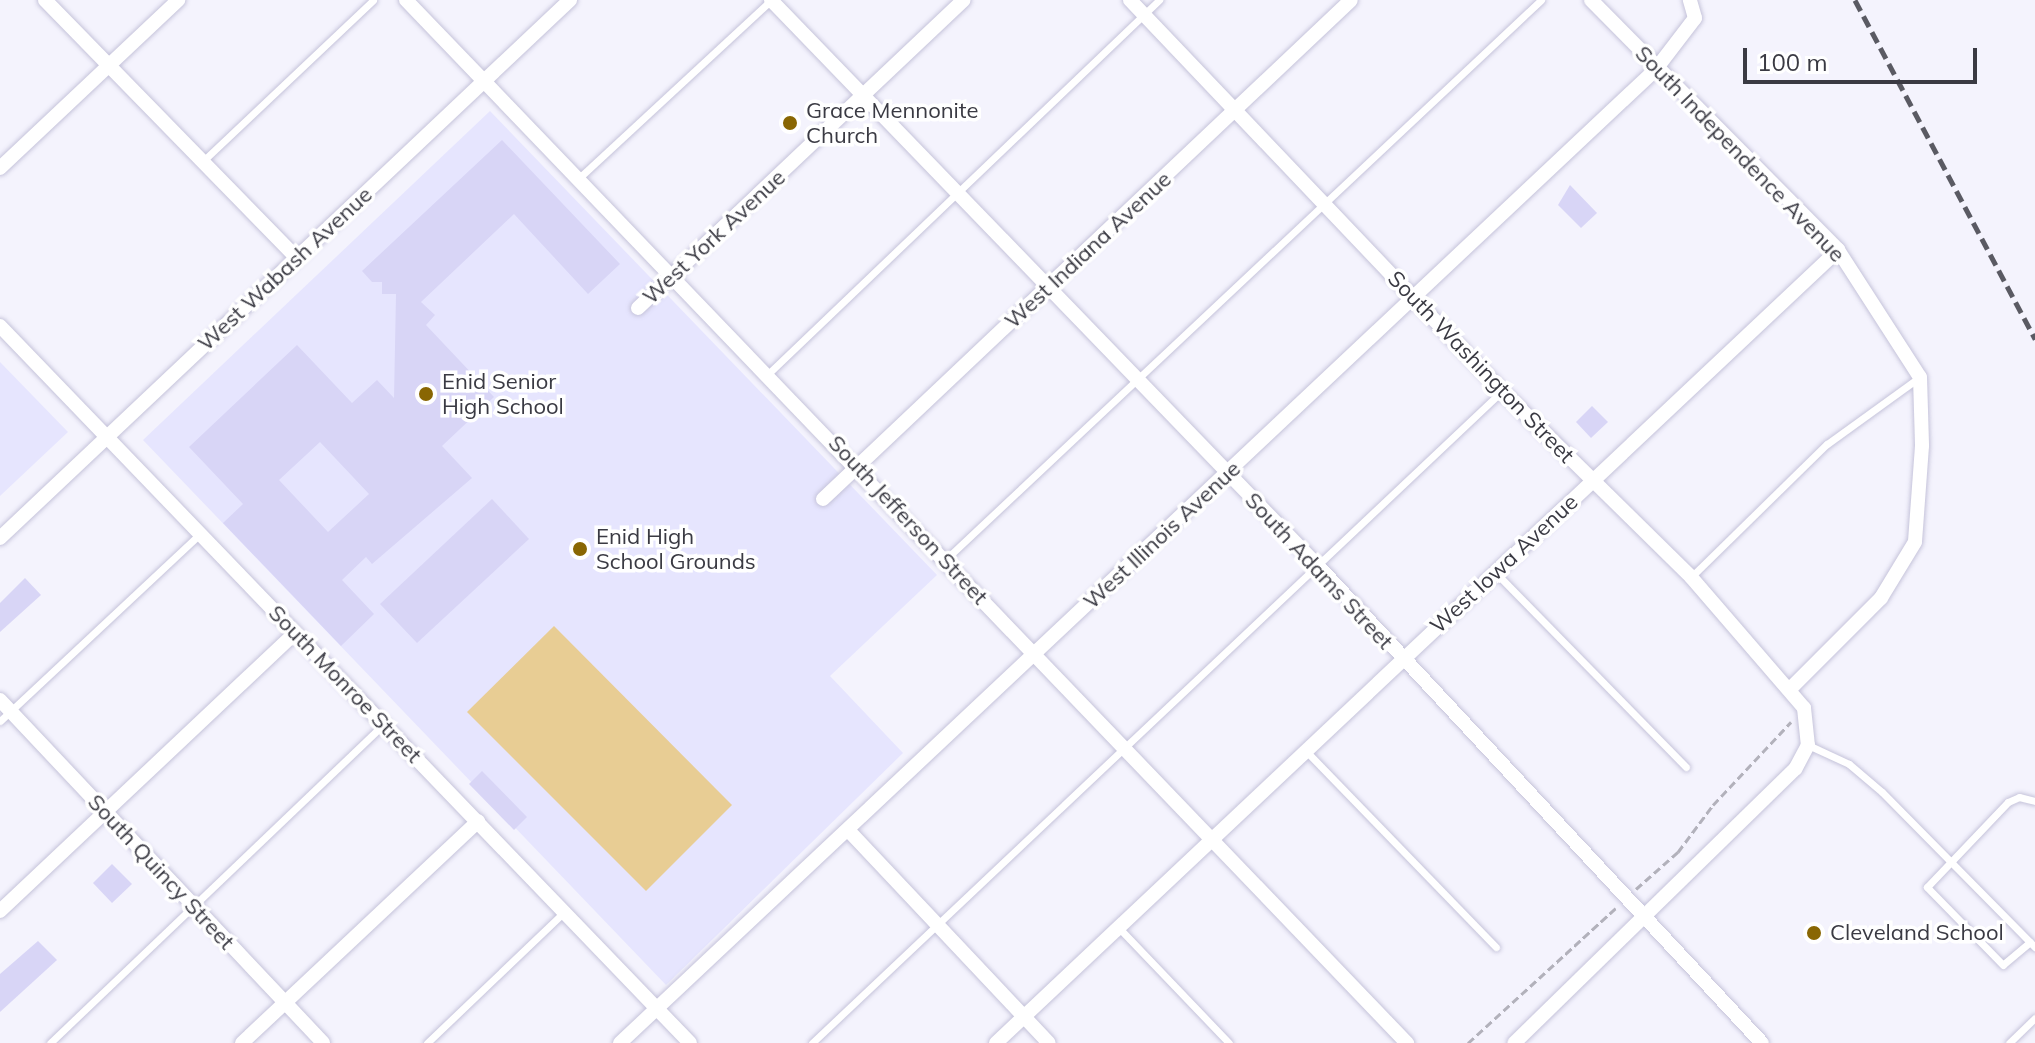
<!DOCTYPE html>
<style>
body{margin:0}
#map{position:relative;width:2035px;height:1043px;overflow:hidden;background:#f4f3fd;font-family:Mulish,sans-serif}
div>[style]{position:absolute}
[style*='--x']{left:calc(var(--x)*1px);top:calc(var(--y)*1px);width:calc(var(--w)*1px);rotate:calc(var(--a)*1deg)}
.built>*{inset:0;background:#e6e5fe}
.green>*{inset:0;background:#e8cd94}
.building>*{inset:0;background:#d8d5f6}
.path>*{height:3px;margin-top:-1.5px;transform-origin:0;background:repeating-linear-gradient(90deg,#b2b1bb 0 8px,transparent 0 12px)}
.roads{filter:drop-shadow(0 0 2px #c5c3da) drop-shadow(0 0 2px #c5c3da)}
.service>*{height:7px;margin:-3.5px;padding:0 3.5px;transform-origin:3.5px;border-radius:3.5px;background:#fff}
.minor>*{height:14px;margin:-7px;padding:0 7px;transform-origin:7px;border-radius:7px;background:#fff}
.rail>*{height:5px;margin-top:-2.5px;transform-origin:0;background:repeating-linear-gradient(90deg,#5a5a63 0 12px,transparent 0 18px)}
.dots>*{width:22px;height:22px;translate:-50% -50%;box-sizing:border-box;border:4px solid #fff;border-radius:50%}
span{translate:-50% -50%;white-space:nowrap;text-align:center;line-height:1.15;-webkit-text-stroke:7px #fff;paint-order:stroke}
.poi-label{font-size:22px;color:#3a3a43}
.left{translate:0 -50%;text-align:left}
.street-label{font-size:22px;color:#3a3a43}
.scale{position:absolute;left:1743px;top:48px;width:234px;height:36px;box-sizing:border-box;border:4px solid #3a3a43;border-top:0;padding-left:10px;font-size:24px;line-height:28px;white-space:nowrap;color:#3a3a43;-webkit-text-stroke:6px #fff;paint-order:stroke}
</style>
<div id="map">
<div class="built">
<div style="clip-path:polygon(490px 111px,937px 575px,830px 676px,903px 753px,666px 985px,143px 440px)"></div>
<div style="clip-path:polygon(0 362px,68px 432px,0 496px)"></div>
</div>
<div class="green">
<div style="clip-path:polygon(554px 626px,732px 805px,646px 891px,467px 712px)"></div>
</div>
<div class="building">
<div style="clip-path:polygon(evenodd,502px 140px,620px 264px,588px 294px,514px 214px,421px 302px,435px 315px,426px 325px,494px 397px,442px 446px,472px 478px,372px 564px,366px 557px,342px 580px,374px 614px,341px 646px,223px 523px,243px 504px,189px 447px,297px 345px,352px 403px,377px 380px,394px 398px,396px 294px,382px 294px,382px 282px,372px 282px,362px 271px,502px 140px,320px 442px,369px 494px,328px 532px,279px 480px,320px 442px)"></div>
<div style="clip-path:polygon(1570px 185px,1597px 213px,1581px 228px,1558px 205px)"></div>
<div style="clip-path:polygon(1592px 406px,1608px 422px,1591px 438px,1576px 422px)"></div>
<div style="clip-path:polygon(492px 499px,529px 539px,417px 643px,380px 604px)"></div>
<div style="clip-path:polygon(25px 578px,41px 595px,0 632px,0 603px)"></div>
<div style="clip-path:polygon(482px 771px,527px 817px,514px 830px,469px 784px)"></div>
<div style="clip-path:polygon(112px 864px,132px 884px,112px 903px,93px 883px)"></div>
<div style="clip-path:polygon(38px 941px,57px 960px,0 1012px,0 974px)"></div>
</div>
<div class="path">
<div style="--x:1636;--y:889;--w:56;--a:-41.4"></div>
<div style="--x:1678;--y:852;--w:59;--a:-53.3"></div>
<div style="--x:1713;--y:805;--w:114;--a:-46.8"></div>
<div style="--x:1468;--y:1043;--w:200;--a:-42.4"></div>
</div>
<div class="roads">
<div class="service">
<div style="--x:203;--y:161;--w:234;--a:-43.4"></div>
<div style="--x:579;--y:178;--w:262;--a:-42.8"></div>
<div style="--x:769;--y:373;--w:540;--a:-43.72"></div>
<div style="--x:945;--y:560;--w:818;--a:-43.22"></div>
<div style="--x:1495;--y:572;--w:273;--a:45.6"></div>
<div style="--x:1691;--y:577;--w:190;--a:-44.4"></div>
<div style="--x:1827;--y:444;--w:115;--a:-35.8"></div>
<div style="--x:0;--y:721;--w:274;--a:-43.1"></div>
<div style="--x:1808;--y:745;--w:45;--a:24.9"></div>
<div style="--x:1849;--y:764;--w:43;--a:40.3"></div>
<div style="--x:1882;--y:792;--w:218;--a:45.4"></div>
<div style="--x:1306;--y:751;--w:273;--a:45.9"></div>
<div style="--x:1119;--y:928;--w:159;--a:46.3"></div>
<div style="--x:2030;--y:942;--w:35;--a:140"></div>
<div style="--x:2003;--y:965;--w:109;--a:-134.3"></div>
<div style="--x:1927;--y:887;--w:117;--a:-46.4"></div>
<div style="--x:2008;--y:802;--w:12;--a:-24"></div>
<div style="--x:2019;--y:797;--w:16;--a:14"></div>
<div style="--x:50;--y:1043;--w:462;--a:-43.7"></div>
<div style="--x:427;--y:1043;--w:190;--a:-43.7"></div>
<div style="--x:812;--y:1043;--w:949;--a:-43.38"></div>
<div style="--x:2009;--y:1043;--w:36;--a:-44"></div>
</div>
<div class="minor">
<div style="--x:45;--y:0;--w:361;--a:45.7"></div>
<div style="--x:406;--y:0;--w:1446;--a:46.18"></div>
<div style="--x:771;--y:0;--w:789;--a:45.98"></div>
<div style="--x:1319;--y:567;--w:650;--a:47.06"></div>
<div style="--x:1130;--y:0;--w:540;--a:46.43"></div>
<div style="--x:1502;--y:391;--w:265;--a:44.5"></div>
<div style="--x:1691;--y:577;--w:173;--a:49.2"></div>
<div style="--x:1804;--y:708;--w:37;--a:84"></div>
<div style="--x:1808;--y:745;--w:27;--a:118"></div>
<div style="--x:1795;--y:769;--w:392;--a:135.7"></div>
<div style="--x:1591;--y:0;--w:351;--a:45.3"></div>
<div style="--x:1838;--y:250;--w:151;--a:57.2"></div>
<div style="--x:1920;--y:377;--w:69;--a:88.3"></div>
<div style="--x:1922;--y:446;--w:96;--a:94.2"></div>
<div style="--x:1915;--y:542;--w:66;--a:121.3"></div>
<div style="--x:1881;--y:598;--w:127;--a:135"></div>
<div style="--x:0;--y:168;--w:245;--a:-43.3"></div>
<div style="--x:638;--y:308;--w:448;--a:-43.4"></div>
<div style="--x:0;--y:326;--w:995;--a:46.1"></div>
<div style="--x:823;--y:499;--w:726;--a:-43.38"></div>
<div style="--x:0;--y:538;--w:784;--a:-43.35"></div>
<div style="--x:0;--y:700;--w:471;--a:46.7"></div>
<div style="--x:849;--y:831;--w:291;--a:46.7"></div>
<div style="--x:0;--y:911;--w:405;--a:-43.3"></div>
<div style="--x:242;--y:1043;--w:324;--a:-43.2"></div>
<div style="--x:620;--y:1043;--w:1422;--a:-43.23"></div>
<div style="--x:1656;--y:69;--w:64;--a:-52.6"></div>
<div style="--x:1695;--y:18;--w:19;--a:-106"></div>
<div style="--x:996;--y:1043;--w:1157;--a:-43.28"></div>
</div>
</div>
<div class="rail">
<div style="--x:1855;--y:0;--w:384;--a:62"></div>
</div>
<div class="dots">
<div style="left:790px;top:123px;background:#896603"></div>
<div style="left:426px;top:394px;background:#896603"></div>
<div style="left:580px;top:549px;background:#896603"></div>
<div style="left:1814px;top:933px;background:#896603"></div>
</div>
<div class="poi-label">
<span class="left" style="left:806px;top:123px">Grace Mennonite<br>Church</span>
<span class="left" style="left:442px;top:394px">Enid Senior<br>High School</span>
<span class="left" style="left:596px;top:549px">Enid High<br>School Grounds</span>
<span class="left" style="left:1830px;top:933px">Cleveland School</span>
</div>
<div class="street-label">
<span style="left:1740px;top:154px;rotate:46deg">South Independence Avenue</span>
<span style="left:714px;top:237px;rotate:-43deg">West York Avenue</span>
<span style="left:1088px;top:250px;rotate:-43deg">West Indiana Avenue</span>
<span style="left:285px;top:269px;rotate:-43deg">West Wabash Avenue</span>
<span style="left:1481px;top:367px;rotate:46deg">South Washington Street</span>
<span style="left:908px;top:520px;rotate:47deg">South Jefferson Street</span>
<span style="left:1162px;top:535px;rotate:-43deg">West Illinois Avenue</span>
<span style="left:1504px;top:564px;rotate:-43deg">West Iowa Avenue</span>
<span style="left:1319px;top:571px;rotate:47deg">South Adams Street</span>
<span style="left:345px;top:684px;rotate:46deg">South Monroe Street</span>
<span style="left:161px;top:872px;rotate:47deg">South Quincy Street</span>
</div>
<div class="scale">100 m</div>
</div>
